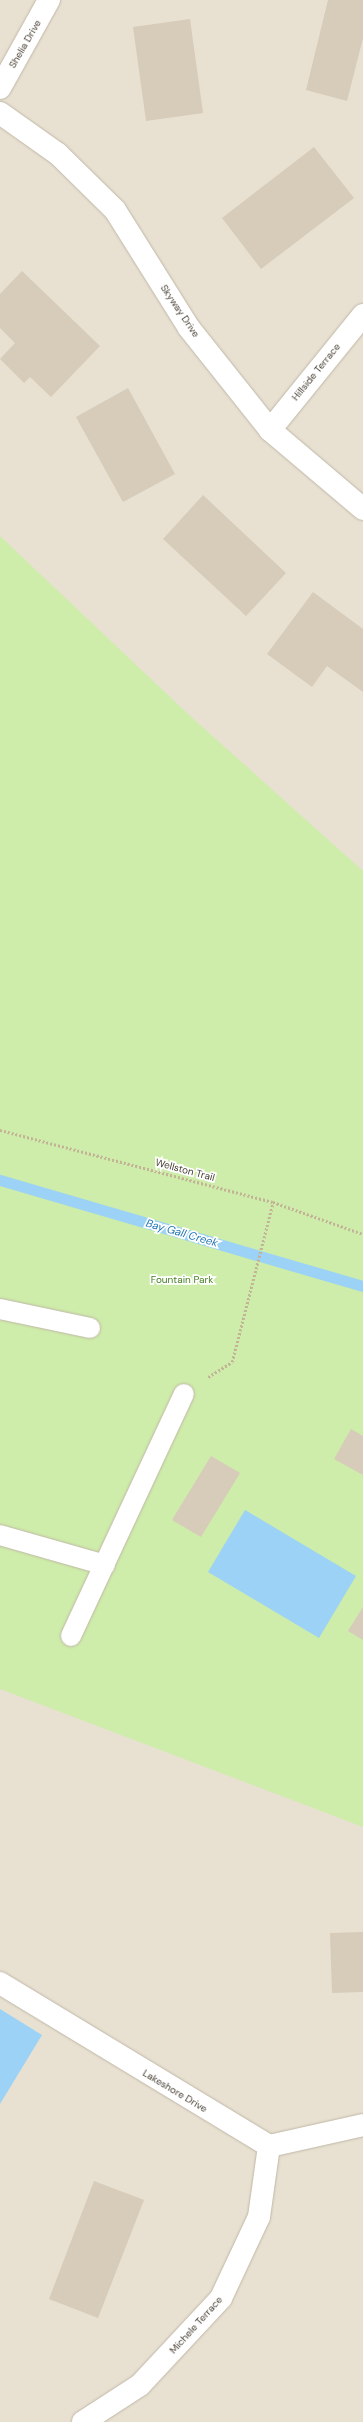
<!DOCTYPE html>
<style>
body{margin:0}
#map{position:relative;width:363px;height:2422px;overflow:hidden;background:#f4efe5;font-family:"DM Sans",sans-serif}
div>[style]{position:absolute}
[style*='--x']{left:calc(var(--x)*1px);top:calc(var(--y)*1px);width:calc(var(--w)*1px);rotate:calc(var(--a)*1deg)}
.residential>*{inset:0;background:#e8e1d2}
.green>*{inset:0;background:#ceecaa}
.water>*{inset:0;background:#9bd2f6}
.stream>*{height:11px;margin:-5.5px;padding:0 5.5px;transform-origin:5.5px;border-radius:5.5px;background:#9bd2f6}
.building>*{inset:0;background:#d7cbb9}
.path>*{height:2.5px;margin-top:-1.25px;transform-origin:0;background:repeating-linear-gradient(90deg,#c3b396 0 2px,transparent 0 4px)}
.roads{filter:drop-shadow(0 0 1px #c0b7a7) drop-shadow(0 0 1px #c0b7a7)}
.lane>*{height:20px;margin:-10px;padding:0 10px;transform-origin:10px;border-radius:10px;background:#fff}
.street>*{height:22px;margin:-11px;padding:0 11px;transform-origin:11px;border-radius:11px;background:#fff}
span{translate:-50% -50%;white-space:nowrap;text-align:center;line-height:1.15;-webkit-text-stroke:3.5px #fff;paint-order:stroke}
.street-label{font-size:10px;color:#473f34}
.park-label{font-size:10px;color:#457e22}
.water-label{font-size:11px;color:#2377b3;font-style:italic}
</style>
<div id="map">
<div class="residential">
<div style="clip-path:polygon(0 0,363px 0,363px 2422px,0 2422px)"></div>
</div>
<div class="green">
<div style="clip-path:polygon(0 536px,188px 714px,363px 871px,363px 1827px,0 1689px)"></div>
</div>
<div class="water">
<div style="clip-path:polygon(245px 1510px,356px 1576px,319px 1638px,208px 1572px)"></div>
<div style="clip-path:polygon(0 2009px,42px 2035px,0 2104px)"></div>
</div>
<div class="stream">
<div style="--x:0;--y:1180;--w:378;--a:16.3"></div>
</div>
<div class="building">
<div style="clip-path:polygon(328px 0,363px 0,363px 38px,347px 101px,306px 90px)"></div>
<div style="clip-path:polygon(190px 19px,203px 113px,146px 121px,133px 27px)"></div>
<div style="clip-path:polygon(314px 147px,354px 198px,261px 269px,222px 218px)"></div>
<div style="clip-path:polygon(22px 271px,100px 346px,51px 397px,30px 377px,24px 383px,0 359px,15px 343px,0 328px,0 294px)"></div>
<div style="clip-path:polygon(128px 388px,175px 474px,123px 502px,76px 417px)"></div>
<div style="clip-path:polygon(203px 495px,286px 573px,246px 616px,163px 539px)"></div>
<div style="clip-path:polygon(313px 592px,363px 629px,363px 692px,327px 666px,312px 687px,267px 654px)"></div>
<div style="clip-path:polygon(351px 1429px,363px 1436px,363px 1475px,334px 1459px)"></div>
<div style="clip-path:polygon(211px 1456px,240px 1473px,201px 1537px,172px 1520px)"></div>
<div style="clip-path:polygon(363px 1607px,363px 1640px,348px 1631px)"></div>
<div style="clip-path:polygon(363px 1932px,363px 1992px,332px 1993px,330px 1933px)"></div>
<div style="clip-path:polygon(94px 2181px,144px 2200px,98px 2318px,49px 2299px)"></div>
</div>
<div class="path">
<div style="--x:0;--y:1130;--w:282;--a:14.8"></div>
<div style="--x:273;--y:1202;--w:96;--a:19.6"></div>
<div style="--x:208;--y:1377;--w:28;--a:-32"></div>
<div style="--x:232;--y:1362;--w:165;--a:-75.6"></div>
</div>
<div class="roads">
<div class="lane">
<div style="--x:0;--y:1309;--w:92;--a:11.9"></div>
<div style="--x:0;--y:1535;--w:109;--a:15.9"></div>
<div style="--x:71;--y:1636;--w:267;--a:-65"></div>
</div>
<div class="street">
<div style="--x:0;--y:88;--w:101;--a:-60.9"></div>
<div style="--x:0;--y:113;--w:71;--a:35.3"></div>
<div style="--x:58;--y:154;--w:80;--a:44.5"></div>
<div style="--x:115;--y:210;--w:139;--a:57.9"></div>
<div style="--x:189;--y:328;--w:130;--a:51.5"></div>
<div style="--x:270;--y:430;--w:122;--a:40.3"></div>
<div style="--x:270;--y:430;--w:148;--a:-51"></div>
<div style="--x:0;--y:1983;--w:315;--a:31.2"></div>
<div style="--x:269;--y:2146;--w:96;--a:-12.6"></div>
<div style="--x:83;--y:2422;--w:68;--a:-33"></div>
<div style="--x:140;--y:2385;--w:119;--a:-47"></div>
<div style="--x:221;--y:2298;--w:89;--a:-64.9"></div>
<div style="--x:259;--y:2217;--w:72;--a:-82"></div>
</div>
</div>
<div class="street-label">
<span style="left:25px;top:44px;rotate:-60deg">Shelia Drive</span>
<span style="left:180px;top:311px;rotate:56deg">Skyway Drive</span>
<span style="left:316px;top:372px;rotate:-51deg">Hillside Terrace</span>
<span style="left:185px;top:1170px;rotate:15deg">Wellston Trail</span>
<span style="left:175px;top:2091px;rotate:31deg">Lakeshore Drive</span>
<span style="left:196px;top:2325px;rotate:-48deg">Michele Terrace</span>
</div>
<div class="park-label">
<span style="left:182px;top:1280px">Fountain Park</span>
</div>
<div class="water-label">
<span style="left:182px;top:1233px;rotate:16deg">Bay Gall Creek</span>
</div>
</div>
